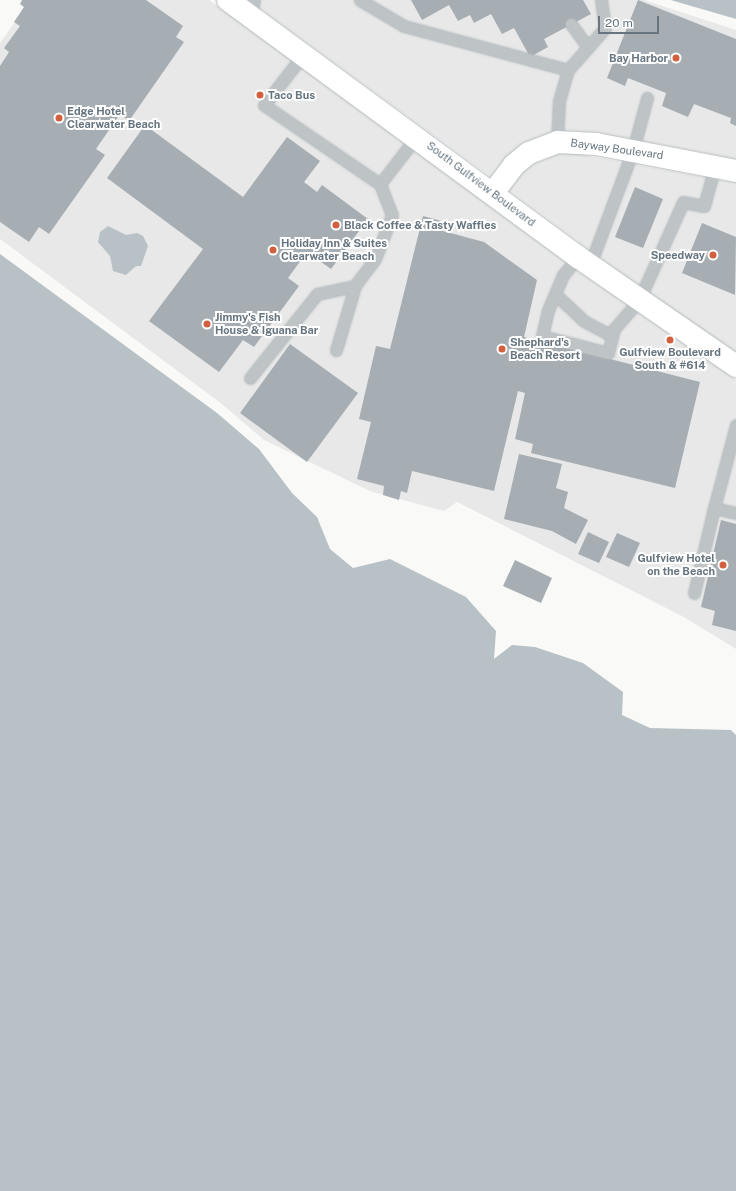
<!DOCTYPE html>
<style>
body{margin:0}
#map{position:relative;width:736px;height:1191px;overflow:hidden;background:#f9f9f7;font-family:"Public Sans",sans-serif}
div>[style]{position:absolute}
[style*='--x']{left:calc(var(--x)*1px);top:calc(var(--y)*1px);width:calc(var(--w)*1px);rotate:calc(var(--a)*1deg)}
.built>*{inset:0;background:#e7e8e7}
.water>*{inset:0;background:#b8c2c6}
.building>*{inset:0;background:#a6aeb3}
.roads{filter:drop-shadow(0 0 1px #b1b7bb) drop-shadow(0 0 1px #b1b7bb)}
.lane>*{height:11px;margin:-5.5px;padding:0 5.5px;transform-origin:5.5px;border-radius:5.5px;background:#bec3c6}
.secondary>*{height:22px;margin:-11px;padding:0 11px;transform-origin:11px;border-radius:11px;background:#fff}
.primary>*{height:22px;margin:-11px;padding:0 11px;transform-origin:11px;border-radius:11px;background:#fff}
.dots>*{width:11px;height:11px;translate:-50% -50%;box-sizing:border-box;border:2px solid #fff;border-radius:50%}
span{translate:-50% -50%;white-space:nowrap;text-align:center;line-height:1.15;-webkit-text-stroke:4px #fff;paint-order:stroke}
.poi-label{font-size:11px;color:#66757f;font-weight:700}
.right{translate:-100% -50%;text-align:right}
.left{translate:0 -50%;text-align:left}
.street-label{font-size:11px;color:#66757f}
.scale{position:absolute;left:598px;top:16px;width:61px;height:18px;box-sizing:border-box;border:2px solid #66757f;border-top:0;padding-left:5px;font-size:12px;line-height:14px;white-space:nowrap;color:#66757f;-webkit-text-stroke:3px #fff;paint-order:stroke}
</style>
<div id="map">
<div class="built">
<div style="clip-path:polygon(31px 0,209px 0,575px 269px,736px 380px,736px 649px,684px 617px,457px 502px,444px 511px,370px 491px,264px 440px,222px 404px,0 239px,0 43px)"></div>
<div style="clip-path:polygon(248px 0,644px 0,736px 30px,736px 159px,597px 132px,557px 130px,523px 143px,506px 157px,491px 177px)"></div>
<div style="clip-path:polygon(573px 153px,736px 183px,736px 353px,670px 309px,508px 190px,521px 174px,534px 164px,559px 154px)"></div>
</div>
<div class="water">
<div style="clip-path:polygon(671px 0,736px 0,736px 19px,674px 1px)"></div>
<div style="clip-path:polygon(108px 226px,126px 235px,137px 233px,143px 236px,148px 246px,141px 266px,136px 266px,126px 275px,113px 271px,110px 256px,98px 242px,100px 232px)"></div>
<div style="clip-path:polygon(0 254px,217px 413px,259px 449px,292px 493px,317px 517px,330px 549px,353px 568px,390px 559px,466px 597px,496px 631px,494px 659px,512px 645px,535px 647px,583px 663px,623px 692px,622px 715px,650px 728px,731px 730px,736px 735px,736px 1191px,0 1191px)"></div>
</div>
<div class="building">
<div style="clip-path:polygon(22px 0,146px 0,183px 26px,176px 37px,184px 42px,129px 121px,120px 114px,96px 149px,105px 155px,49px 234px,39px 227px,29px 242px,0 222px,0 66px,9px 52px,4px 48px,20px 26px,14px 22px,24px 7px,20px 4px)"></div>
<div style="clip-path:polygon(411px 0,583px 0,591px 14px,544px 39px,548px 47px,530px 57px,514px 28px,502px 34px,491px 14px,474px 23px,470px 15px,458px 21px,449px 5px,422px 20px)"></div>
<div style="clip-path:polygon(638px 0,736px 39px,736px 126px,730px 123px,731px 118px,694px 104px,688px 117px,662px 106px,666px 93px,628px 78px,625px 86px,607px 78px)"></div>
<div style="clip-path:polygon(145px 125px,243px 197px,287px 137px,320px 161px,304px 182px,317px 192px,322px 185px,368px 219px,331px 269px,307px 252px,288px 278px,299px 286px,254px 347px,243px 340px,219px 372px,149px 321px,203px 249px,107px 178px)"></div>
<div style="clip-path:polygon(635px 187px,663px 199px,643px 248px,615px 237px)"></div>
<div style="clip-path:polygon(423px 216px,445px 222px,443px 231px,484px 242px,537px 280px,524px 337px,700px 382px,675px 488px,531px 453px,533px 444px,515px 439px,525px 393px,518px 391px,494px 491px,412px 471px,407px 493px,401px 491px,399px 500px,383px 495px,384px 486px,357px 479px,371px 422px,359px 419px,376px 346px,390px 349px)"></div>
<div style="clip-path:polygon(702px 223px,736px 237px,735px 295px,682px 273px)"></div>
<div style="clip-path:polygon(290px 344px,358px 393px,307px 462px,240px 413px)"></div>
<div style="clip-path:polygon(519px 454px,562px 464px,556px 488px,568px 492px,564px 508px,588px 520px,576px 544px,552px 531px,504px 519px)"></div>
<div style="clip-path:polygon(721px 520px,736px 524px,736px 631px,712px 625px,715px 611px,701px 607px)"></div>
<div style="clip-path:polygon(588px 532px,609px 542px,599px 563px,578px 554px)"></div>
<div style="clip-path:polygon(617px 533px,640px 543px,629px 567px,606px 557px)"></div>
<div style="clip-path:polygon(515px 560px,552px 578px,541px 603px,503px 586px)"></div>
</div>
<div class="roads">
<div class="lane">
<div style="--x:360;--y:0;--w:51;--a:30.6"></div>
<div style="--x:404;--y:26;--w:170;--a:15"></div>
<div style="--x:251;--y:17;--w:17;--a:-80"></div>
<div style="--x:571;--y:24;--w:29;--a:54"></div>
<div style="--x:303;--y:55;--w:63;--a:128"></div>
<div style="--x:264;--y:105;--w:140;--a:34.3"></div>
<div style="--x:380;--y:184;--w:33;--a:69"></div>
<div style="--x:392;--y:215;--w:47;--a:111.1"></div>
<div style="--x:375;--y:259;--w:34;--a:127"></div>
<div style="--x:355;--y:286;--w:67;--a:106.5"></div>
<div style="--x:557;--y:142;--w:41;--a:-87.2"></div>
<div style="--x:559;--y:101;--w:32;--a:-74"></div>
<div style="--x:568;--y:70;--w:56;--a:-48.6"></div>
<div style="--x:605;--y:28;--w:28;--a:-98"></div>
<div style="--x:380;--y:184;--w:61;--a:-52.4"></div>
<div style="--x:578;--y:257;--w:23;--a:130"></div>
<div style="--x:563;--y:275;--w:38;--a:113"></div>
<div style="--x:548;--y:310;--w:27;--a:103"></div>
<div style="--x:542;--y:336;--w:68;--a:14.4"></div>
<div style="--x:608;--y:353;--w:25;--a:-76"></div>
<div style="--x:614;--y:329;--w:38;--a:-49"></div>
<div style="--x:639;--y:300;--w:107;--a:-65.8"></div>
<div style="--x:683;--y:202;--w:21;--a:11"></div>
<div style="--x:704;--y:206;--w:41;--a:-74.6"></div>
<div style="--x:590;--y:265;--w:123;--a:-69.5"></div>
<div style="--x:633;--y:150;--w:54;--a:-74.9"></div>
<div style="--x:555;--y:294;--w:40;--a:43"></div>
<div style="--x:584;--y:321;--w:32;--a:28"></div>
<div style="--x:250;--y:378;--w:107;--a:-51.4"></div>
<div style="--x:317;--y:294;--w:39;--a:-12"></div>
<div style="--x:736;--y:425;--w:86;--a:104.8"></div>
<div style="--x:714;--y:508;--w:23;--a:13"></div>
<div style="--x:694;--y:593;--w:87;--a:-76.8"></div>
</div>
<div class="secondary">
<div style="--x:493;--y:193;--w:35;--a:-53"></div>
<div style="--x:514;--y:165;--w:19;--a:-39"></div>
<div style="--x:529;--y:153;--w:30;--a:-21"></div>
<div style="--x:557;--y:142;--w:39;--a:3"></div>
<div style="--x:596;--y:144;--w:143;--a:10.9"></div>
</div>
<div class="primary">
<div style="--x:228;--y:0;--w:434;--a:36.3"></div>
<div style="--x:578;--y:257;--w:192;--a:34.6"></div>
</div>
</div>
<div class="dots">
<div style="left:676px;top:58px;background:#d25f3e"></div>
<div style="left:260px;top:95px;background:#d25f3e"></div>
<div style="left:59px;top:118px;background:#d25f3e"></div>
<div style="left:336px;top:225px;background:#d25f3e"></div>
<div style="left:273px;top:250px;background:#d25f3e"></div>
<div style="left:713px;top:255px;background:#d25f3e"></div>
<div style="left:207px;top:324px;background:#d25f3e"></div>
<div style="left:670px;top:340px;background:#d25f3e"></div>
<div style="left:502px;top:349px;background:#d25f3e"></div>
<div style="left:723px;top:565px;background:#d25f3e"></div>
</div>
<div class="poi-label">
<span class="right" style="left:668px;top:58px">Bay Harbor</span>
<span class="left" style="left:268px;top:95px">Taco Bus</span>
<span class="left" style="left:67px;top:118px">Edge Hotel<br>Clearwater Beach</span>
<span class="left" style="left:344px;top:225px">Black Coffee &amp; Tasty Waffles</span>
<span class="left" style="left:281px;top:250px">Holiday Inn &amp; Suites<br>Clearwater Beach</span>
<span class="right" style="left:705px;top:255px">Speedway</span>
<span class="left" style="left:215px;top:324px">Jimmy's Fish<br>House &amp; Iguana Bar</span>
<span class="left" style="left:510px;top:349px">Shephard's<br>Beach Resort</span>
<span style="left:670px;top:359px">Gulfview Boulevard<br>South &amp; #614</span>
<span class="right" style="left:715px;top:565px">Gulfview Hotel<br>on the Beach</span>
</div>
<div class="street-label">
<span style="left:617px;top:149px;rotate:8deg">Bayway Boulevard</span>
<span style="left:481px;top:184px;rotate:37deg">South Gulfview Boulevard</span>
</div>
<div class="scale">20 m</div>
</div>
